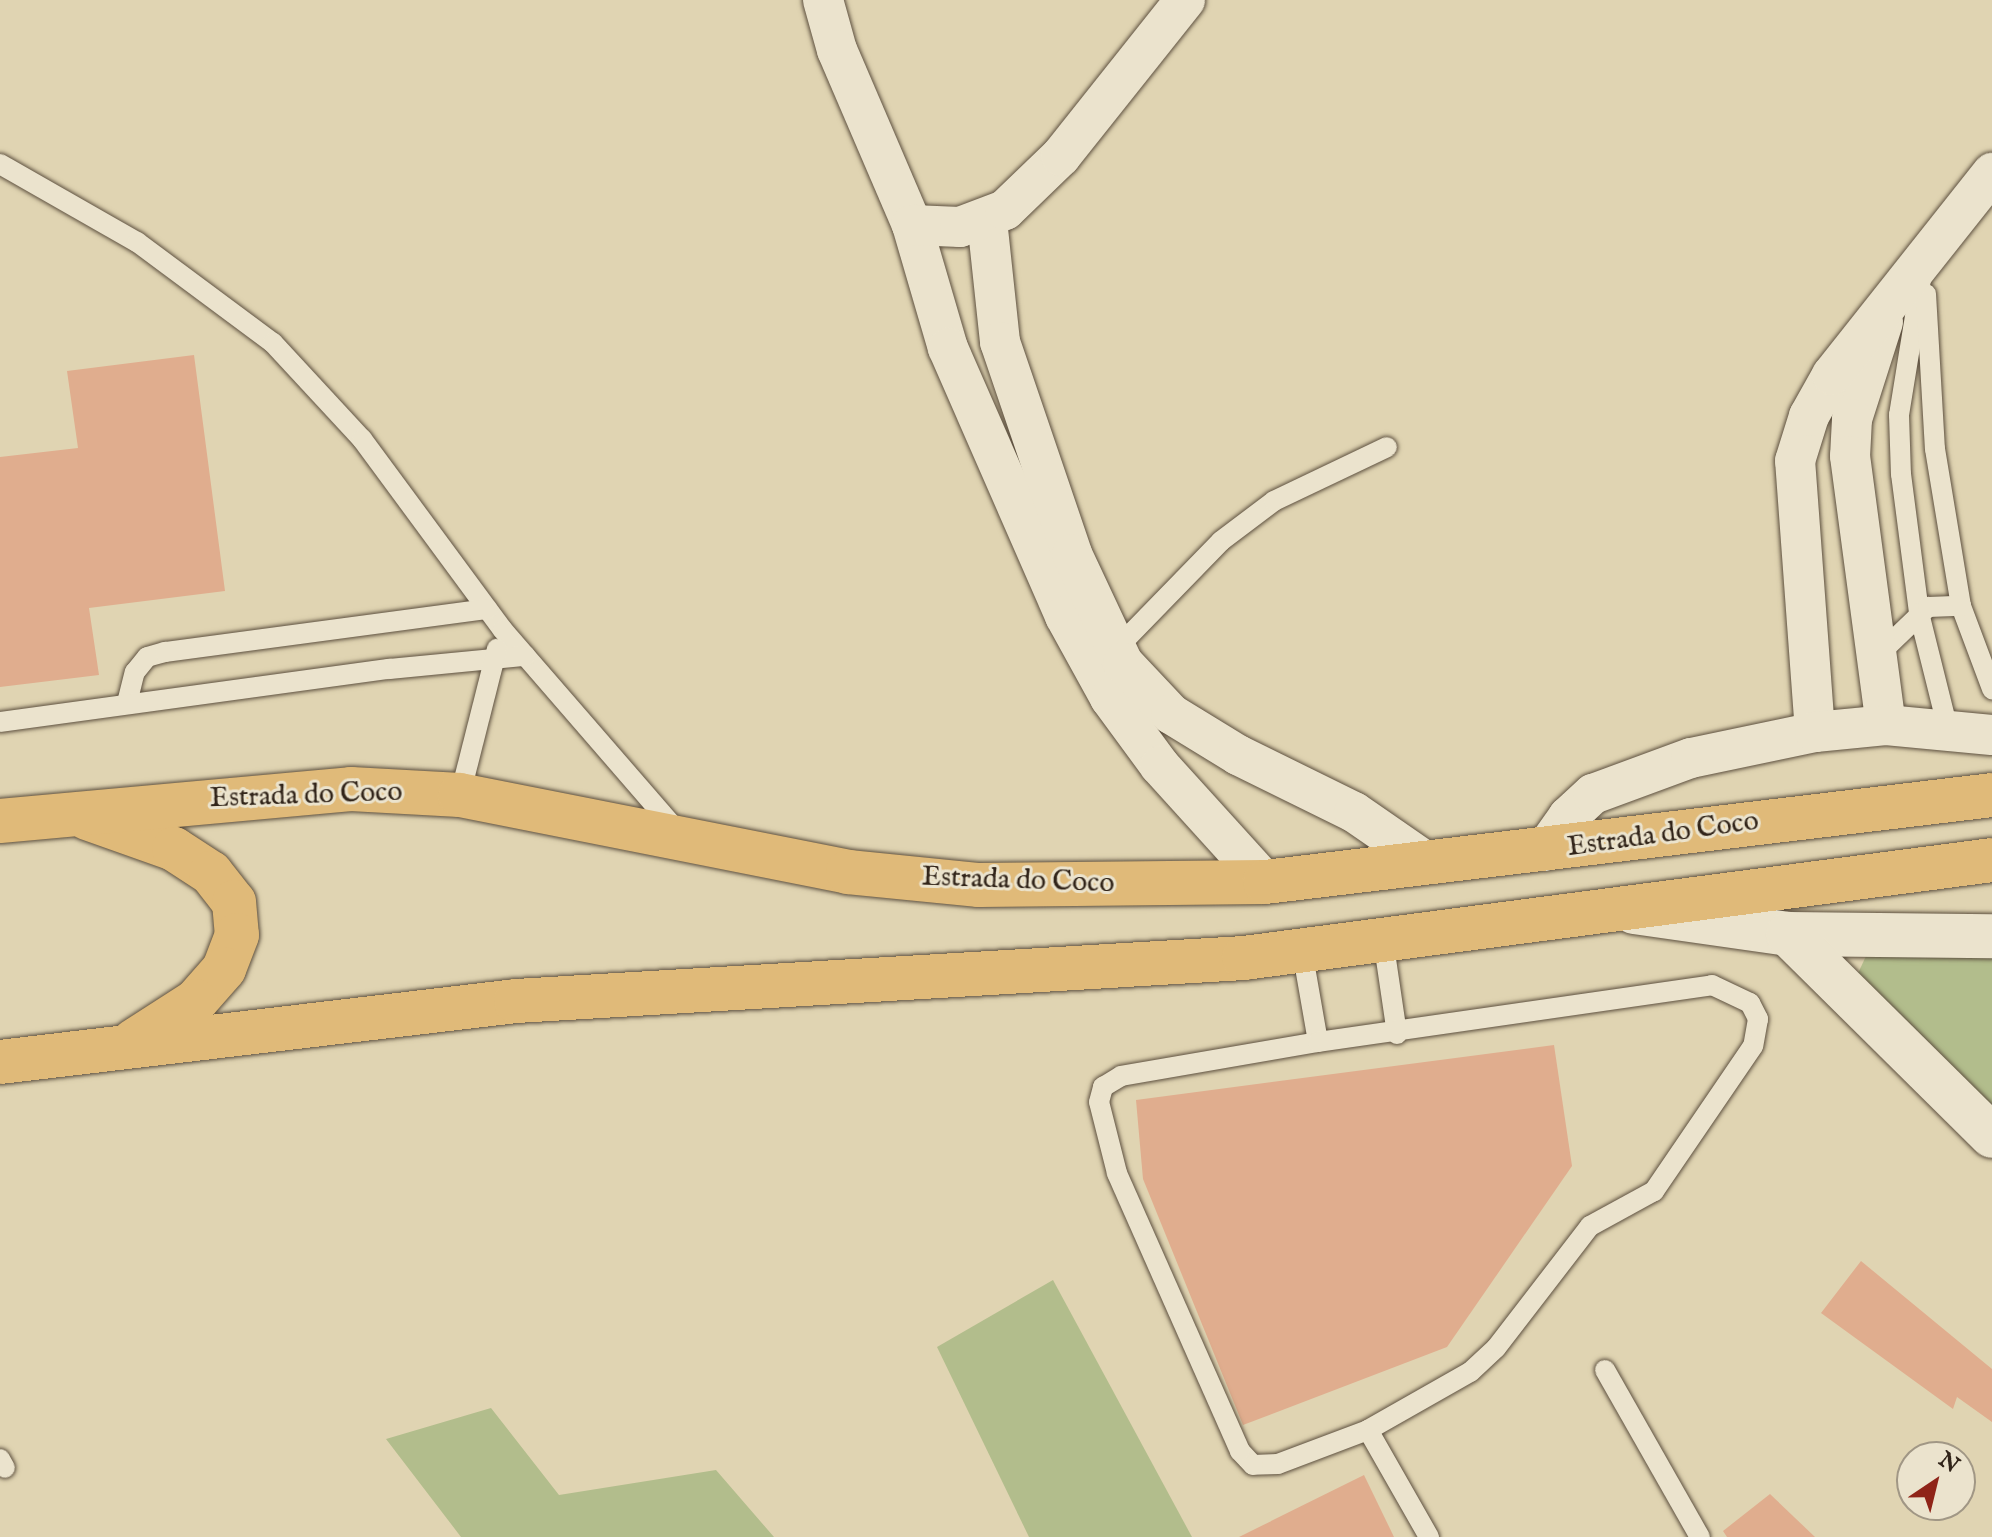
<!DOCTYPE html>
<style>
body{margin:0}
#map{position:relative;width:1992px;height:1537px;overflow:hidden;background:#e0d4b2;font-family:"IM FELL English",serif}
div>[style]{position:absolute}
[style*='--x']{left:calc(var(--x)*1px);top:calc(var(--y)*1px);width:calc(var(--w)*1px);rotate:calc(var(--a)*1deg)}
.green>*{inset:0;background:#b2bd8c}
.building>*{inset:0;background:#e0ad8e}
.roads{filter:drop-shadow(0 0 2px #5d503f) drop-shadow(0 0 2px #5d503f)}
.service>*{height:20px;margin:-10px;padding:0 10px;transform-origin:10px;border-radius:10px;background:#ebe3cd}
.minor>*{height:40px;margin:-20px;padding:0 20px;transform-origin:20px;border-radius:20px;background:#ebe3cd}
.tertiary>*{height:44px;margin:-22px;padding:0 22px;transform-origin:22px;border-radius:22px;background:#ebe3cd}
.trunk>*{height:44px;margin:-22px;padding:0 22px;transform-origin:22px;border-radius:22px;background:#e0ba79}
span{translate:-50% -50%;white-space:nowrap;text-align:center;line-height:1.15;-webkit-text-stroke:6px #ebe3cd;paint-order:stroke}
.street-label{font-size:28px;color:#312419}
.north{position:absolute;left:1896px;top:1441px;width:80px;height:80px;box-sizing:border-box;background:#ebe3cd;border:2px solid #a19785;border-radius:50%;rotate:35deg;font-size:22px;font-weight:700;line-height:32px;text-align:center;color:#312419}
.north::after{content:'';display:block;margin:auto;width:28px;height:36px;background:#8f2418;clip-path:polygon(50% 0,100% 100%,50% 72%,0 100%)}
</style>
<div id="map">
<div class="green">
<div style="clip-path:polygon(1992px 954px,1992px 1120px,1854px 982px,1866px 956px)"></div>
<div style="clip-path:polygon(1053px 1280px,1192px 1537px,1029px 1537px,937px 1347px)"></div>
<div style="clip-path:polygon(491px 1408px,559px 1495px,716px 1470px,774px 1537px,461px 1537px,386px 1439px)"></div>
</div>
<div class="building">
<div style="clip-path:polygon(194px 355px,225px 591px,89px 608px,99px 675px,0 687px,0 457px,78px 448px,67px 371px)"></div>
<div style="clip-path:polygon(1554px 1045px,1572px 1166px,1447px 1347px,1243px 1425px,1143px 1179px,1136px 1100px)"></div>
<div style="clip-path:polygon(1861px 1261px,1992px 1369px,1992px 1422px,1957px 1397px,1953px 1409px,1821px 1313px)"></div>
<div style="clip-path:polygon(1364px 1475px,1394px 1537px,1239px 1537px)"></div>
<div style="clip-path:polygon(1770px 1494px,1815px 1537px,1727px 1537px,1723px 1531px)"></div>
</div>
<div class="roads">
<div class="service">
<div style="--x:0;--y:164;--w:158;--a:29.7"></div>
<div style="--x:137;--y:242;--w:169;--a:36.6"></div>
<div style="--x:273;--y:343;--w:131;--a:47.2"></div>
<div style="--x:362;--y:439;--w:237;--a:53.6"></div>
<div style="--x:503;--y:630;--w:269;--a:49.1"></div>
<div style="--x:1922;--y:273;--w:144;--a:99.2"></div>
<div style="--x:1899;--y:415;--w:59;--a:88.1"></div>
<div style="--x:1901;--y:474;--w:140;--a:82.6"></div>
<div style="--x:1919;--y:613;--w:120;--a:76"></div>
<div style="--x:1926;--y:294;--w:155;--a:86.7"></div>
<div style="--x:1935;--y:449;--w:159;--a:80.6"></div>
<div style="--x:1961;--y:606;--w:89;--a:69.5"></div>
<div style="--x:1117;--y:648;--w:149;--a:-45.8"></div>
<div style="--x:1221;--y:541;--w:66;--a:-37"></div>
<div style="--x:1274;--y:501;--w:125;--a:-25.5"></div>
<div style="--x:1877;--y:656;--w:71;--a:-43.9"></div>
<div style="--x:1928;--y:607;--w:33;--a:-2"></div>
<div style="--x:127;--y:703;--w:32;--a:-76"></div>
<div style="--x:135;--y:672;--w:19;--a:-51"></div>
<div style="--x:147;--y:657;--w:19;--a:-16"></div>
<div style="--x:165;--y:652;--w:325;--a:-7.6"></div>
<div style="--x:0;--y:722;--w:393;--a:-7.8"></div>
<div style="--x:389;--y:669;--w:137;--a:-5.5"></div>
<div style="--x:460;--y:795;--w:151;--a:-75.8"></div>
<div style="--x:1383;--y:939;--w:96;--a:81.6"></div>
<div style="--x:1302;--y:950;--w:93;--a:80.1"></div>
<div style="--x:1712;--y:985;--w:42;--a:25.3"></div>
<div style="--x:1750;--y:1003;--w:18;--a:63"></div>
<div style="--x:1758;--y:1019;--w:27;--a:100"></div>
<div style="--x:1753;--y:1046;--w:176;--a:124.3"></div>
<div style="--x:1654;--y:1191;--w:73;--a:151.3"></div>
<div style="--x:1590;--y:1226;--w:154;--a:127.6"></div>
<div style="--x:1496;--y:1348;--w:35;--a:137"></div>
<div style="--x:1470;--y:1372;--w:117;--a:150.4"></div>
<div style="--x:1368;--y:1430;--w:96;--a:159.3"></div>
<div style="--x:1278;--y:1464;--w:25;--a:178"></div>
<div style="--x:1253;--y:1465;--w:19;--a:-133"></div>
<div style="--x:1240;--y:1451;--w:304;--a:-113.9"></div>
<div style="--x:1117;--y:1173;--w:73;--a:-104.2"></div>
<div style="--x:1099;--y:1102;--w:16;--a:-75"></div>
<div style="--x:1103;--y:1087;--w:21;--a:-31"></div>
<div style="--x:1121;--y:1076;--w:200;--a:-9.8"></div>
<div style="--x:1318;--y:1042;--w:398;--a:-8.2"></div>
<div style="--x:1605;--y:1370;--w:192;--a:60.4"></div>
<div style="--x:1368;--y:1430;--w:123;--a:60.3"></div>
<div style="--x:0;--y:1459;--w:10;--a:61"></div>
</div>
<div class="minor">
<div style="--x:823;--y:0;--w:52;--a:74.4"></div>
<div style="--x:837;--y:50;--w:190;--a:66.8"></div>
<div style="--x:912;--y:225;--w:128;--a:73.7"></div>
<div style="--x:948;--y:348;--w:292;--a:66.4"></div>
<div style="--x:1065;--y:616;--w:94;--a:61.2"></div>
<div style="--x:1110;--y:698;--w:84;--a:53.7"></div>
<div style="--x:1160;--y:766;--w:156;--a:47.8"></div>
<div style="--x:987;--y:220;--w:123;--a:83.9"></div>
<div style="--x:1000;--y:342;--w:224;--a:71.2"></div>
<div style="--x:1072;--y:554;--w:120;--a:64.9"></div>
<div style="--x:1123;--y:663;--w:70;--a:46.7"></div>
<div style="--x:1171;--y:714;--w:79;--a:31.5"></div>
<div style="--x:1238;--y:755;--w:129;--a:26.2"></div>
<div style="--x:1354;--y:812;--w:90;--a:34.6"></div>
<div style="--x:912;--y:225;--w:48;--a:2.4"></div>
<div style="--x:960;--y:227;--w:48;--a:-20.7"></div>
<div style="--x:1005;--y:210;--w:78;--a:-44"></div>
<div style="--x:1061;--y:156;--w:199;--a:-51.5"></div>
<div style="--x:1883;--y:322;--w:102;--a:107.7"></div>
<div style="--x:1852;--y:419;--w:37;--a:93"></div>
<div style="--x:1850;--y:456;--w:271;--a:82.4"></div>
<div style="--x:1815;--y:732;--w:272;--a:-94.2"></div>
<div style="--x:1795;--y:461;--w:47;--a:-72.7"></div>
<div style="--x:1809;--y:416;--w:47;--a:-60.7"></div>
<div style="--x:1832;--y:375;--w:258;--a:-51.6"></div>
<div style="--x:1544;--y:851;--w:42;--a:-54.8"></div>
<div style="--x:1568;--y:817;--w:34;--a:-43"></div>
<div style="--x:1593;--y:794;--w:104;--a:-20.2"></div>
<div style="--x:1691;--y:758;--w:127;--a:-11.8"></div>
<div style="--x:1815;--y:732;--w:71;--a:-5.6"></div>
<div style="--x:1886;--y:725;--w:106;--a:5.4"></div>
</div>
<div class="tertiary">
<div style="--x:1634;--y:912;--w:156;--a:8.1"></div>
<div style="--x:1788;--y:934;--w:204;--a:0.6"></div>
<div style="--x:1788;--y:934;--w:287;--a:44.7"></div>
</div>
<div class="trunk">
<div style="--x:87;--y:818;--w:92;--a:19.6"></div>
<div style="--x:174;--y:849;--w:44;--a:33"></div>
<div style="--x:211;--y:873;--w:37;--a:52"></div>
<div style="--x:234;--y:902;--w:33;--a:85"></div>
<div style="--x:237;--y:935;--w:36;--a:111"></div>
<div style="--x:224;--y:969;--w:43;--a:131.2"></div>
<div style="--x:196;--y:1001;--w:74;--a:147.2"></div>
<div style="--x:0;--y:821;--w:352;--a:-5.2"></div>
<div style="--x:351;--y:789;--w:109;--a:3.2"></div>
<div style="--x:460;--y:795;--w:396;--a:11.2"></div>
<div style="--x:848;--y:872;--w:132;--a:5.7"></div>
<div style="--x:979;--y:885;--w:286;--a:-0.6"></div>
<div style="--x:1265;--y:882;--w:732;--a:-6.82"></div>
<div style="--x:0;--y:1062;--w:520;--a:-6.74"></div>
<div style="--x:516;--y:1001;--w:729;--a:-3.38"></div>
<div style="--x:1244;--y:958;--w:754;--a:-7.46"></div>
</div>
</div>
<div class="street-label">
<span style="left:306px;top:796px;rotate:-2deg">Estrada do Coco</span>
<span style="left:1663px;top:835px;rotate:-8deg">Estrada do Coco</span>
<span style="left:1018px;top:881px;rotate:2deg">Estrada do Coco</span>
</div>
<div class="north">N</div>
</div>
